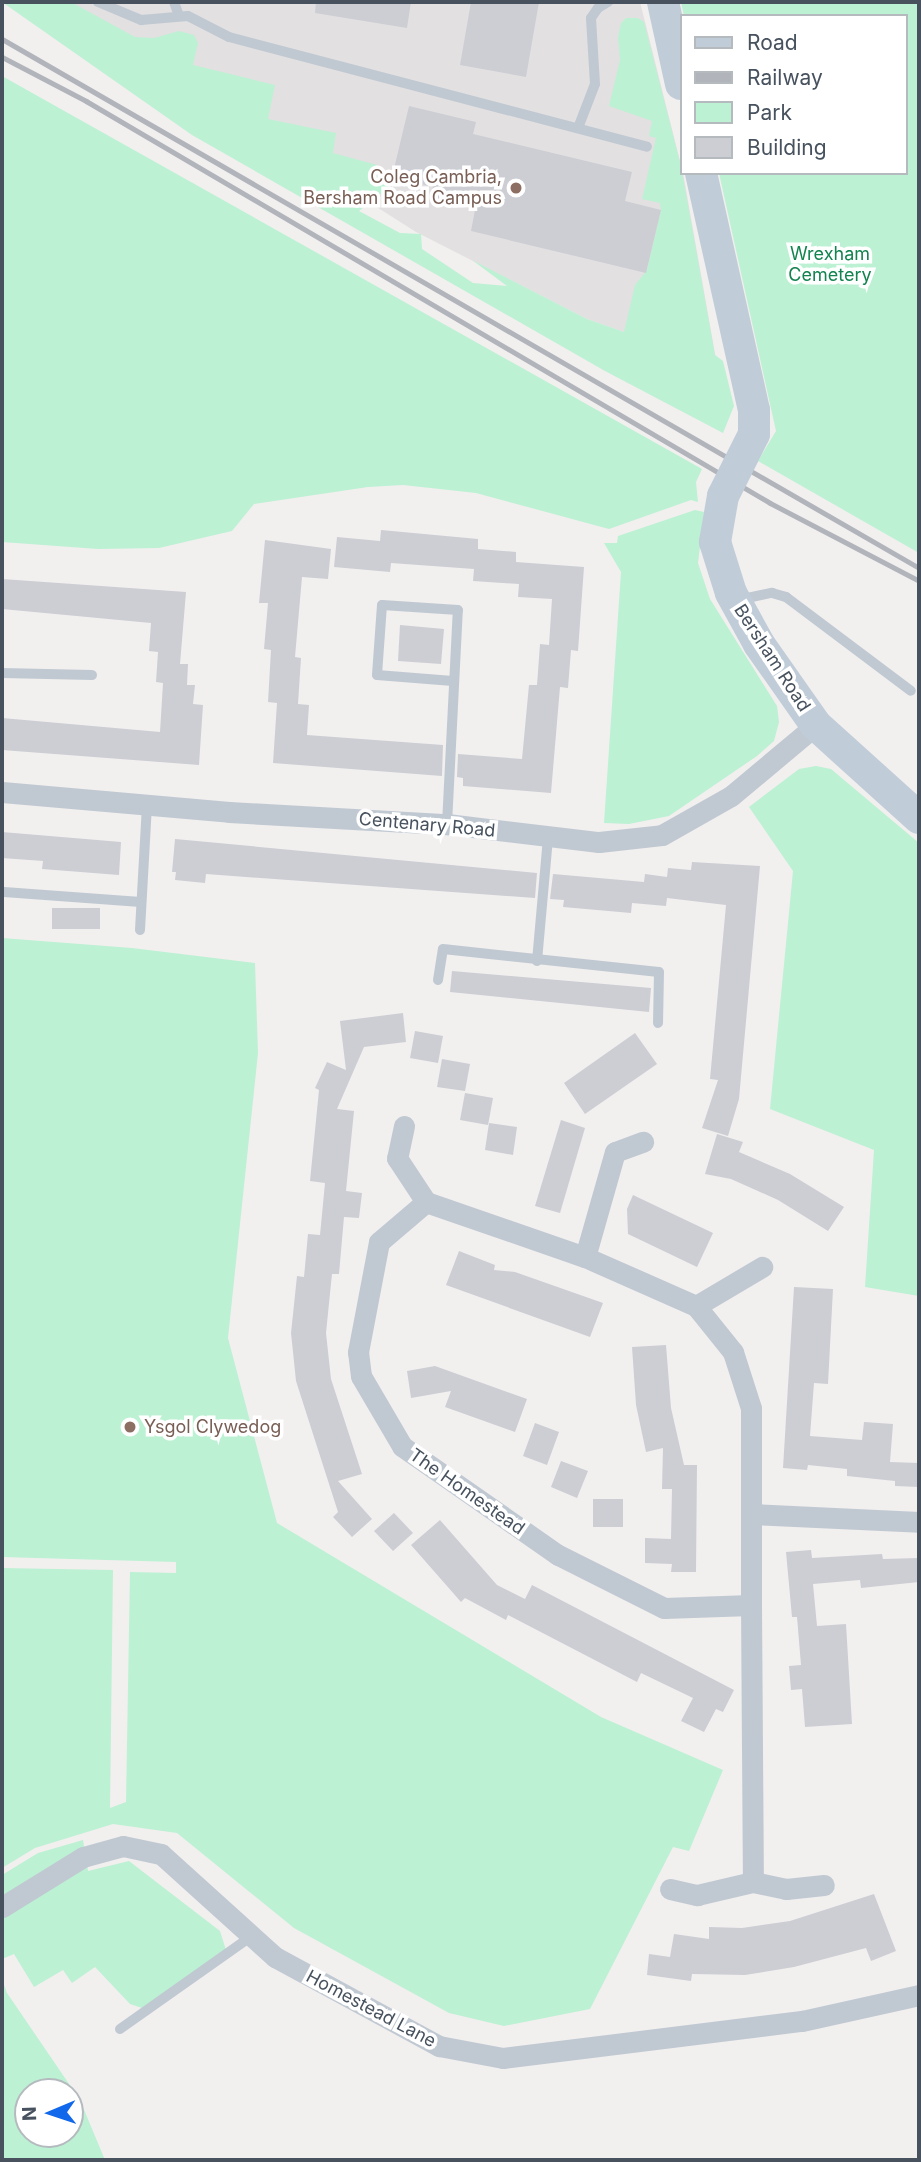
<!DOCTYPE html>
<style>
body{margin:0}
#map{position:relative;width:921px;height:2162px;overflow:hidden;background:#f2efef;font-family:Inter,sans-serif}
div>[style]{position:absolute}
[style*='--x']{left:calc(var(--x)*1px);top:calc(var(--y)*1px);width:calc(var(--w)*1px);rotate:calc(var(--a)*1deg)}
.education>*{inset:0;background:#e3e0e1}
.green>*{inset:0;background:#bcf1d3}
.building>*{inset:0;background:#ccced4}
.service>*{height:10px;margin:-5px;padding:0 5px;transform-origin:5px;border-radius:5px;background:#c0c9d2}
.minor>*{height:21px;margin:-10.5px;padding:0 10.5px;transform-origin:10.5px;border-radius:10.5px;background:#c0c9d2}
.secondary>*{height:32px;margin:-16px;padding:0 16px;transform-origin:16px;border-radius:16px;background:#c1ccd9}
.rail>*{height:5px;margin:-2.5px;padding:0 2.5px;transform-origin:2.5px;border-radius:2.5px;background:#b1b4ba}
.secondary-bridge>*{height:32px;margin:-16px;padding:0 16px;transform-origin:16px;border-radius:16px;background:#c1ccd9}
.dots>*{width:19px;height:19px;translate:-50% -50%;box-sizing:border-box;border:4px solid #fff;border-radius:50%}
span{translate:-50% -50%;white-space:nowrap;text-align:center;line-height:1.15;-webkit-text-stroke:7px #fff;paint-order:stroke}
.education-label{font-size:18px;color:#785e54}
.right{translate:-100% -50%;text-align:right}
.left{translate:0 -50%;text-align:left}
.park-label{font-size:18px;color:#13834f}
.street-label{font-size:18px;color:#47525e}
.frame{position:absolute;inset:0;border:4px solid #47525e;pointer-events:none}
.legend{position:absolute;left:680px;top:14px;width:228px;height:161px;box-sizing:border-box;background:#fff;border:2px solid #b5babf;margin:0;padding:9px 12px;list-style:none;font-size:21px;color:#47525e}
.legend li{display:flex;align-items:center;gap:14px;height:35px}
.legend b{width:35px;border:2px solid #b5babf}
.north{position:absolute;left:14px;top:2078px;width:70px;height:70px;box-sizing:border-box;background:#fff;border:2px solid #b5babf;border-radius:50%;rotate:268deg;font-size:19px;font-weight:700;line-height:28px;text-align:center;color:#47525e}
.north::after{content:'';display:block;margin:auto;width:24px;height:32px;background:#1268ea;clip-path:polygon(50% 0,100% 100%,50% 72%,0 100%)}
</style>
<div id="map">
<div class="education">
<div style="clip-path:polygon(64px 2px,640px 2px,683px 173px,717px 365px,587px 319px,416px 232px,265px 136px)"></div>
</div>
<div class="green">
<div style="clip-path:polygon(2px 2px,71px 2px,135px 37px,154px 38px,179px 31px,194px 35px,198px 43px,193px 65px,275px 85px,268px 119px,336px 133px,333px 153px,377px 165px,375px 176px,390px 186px,359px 211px,400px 233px,421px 234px,422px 249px,473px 283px,507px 286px,472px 260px,587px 319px,624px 332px,635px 285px,647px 270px,661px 210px,660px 203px,642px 199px,656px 138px,649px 136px,652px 121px,609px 106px,620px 60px,618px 37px,621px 23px,626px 18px,638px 18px,644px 22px,681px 166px,715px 355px,723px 361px,734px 406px,723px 433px,605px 371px,192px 135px)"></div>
<div style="clip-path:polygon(681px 2px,919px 2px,919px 553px,758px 461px,776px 431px,719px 173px,905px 173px,905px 16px,684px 16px)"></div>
<div style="clip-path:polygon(2px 76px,702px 469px,696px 482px,698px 502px,691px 500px,609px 529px,476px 493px,403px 485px,368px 487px,254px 504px,232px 531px,159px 548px,98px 549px,2px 542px)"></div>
<div style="clip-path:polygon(695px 510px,704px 512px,698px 563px,710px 599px,777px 706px,779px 722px,774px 741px,757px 756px,669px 816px,629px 824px,604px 823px,621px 572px,604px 543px,617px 543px,618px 536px)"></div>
<div style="clip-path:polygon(816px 766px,831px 769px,919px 843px,919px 1296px,865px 1287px,874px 1150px,770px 1109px,793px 871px,749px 807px,799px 769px)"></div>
<div style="clip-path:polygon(2px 938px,132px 948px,255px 963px,258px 1053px,228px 1338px,277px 1523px,601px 1717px,723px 1770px,689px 1851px,673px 1847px,590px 2009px,504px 2026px,449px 2013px,294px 1928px,177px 1833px,113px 1824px,35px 1848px,2px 1868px,2px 1568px,113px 1570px,110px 1808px,126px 1802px,130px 1572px,176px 1573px,176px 1562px,2px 1557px)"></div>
<div style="clip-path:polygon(83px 1840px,88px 1871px,129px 1861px,220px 1931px,226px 1950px,142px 2008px,130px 2004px,95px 1967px,72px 1983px,63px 1970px,34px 1987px,14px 1954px,2px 1959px,2px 1875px,38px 1853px)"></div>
<div style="clip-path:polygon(evenodd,2px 1979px,7px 1993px,80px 2100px,105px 2160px,2px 2160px,2px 1979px,70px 2092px,70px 2134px,28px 2134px,28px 2092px,70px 2092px)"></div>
</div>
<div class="building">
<div style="clip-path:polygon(316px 2px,411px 2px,407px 28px,315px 13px)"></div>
<div style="clip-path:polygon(471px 2px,539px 2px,526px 77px,460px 65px)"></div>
<div style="clip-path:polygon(409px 106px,476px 122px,473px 134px,632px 172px,625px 201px,661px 210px,646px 273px,471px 231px,475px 210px,430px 199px,433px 187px,392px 177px)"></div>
<div style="clip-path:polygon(381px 530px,478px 539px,478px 549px,516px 552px,516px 562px,584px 567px,578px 651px,571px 650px,568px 688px,560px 687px,551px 793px,463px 786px,463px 778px,457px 777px,458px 754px,522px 759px,529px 685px,537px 685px,540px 644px,549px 645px,552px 599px,518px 597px,519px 584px,473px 581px,474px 569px,391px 563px,390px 572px,334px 567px,337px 537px,380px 541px)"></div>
<div style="clip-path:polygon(265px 540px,331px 549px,328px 579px,302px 577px,295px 657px,301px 658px,298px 704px,309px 705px,307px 735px,443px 745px,442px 776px,273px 763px,277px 703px,268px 702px,271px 650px,264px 649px,268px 603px,259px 603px)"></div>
<div style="clip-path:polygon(2px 579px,186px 592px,180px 664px,188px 664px,187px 685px,195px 685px,193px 704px,203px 705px,199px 765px,2px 750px,2px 718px,160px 732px,163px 683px,156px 682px,158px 652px,149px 651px,151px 623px,2px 609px)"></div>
<div style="clip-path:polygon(400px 625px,444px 629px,441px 664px,398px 661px)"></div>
<div style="clip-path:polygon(2px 832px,121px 842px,119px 875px,42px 869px,43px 861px,2px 858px)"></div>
<div style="clip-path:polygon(175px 839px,537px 873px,535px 898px,206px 874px,205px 883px,175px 880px,176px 872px,172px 872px)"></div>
<div style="clip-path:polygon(692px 862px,760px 866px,739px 1099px,728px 1136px,702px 1128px,718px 1080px,710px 1079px,726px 905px,667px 898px,666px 906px,632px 903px,631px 913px,563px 907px,564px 900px,550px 899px,553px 874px,644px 882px,645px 874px,667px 877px,668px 868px,691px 870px)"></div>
<div style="clip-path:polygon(52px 908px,100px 908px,100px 929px,52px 929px)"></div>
<div style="clip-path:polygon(452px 971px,651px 988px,649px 1012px,450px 992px)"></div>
<div style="clip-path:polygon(403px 1013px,406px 1042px,364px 1047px,337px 1109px,354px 1111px,346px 1191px,362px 1193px,359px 1218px,344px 1217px,339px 1274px,332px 1274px,326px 1333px,331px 1379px,362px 1474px,338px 1481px,372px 1519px,352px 1537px,333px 1517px,338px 1512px,296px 1381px,291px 1333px,297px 1276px,304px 1277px,308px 1234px,320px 1235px,325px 1183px,310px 1181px,319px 1090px,315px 1088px,327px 1062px,346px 1070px,340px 1021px)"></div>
<div style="clip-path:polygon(415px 1031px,443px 1036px,438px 1063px,410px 1058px)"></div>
<div style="clip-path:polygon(635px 1033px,657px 1064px,585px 1114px,564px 1083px)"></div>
<div style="clip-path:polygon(442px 1059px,470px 1064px,465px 1091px,437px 1087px)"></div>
<div style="clip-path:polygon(465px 1093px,493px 1098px,488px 1125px,460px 1120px)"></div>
<div style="clip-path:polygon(561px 1120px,585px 1128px,560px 1213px,535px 1206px)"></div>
<div style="clip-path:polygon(489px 1123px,517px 1127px,513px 1155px,485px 1150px)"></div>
<div style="clip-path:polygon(717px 1134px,743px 1142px,739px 1152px,790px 1174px,844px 1207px,828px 1231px,778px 1200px,731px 1179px,705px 1174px)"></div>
<div style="clip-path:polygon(633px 1195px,713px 1233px,697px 1267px,628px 1234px,627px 1209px)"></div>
<div style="clip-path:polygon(459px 1251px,495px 1265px,494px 1270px,515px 1272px,603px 1303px,590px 1337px,446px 1285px)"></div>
<div style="clip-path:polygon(794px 1287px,833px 1289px,828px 1384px,814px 1383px,810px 1436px,862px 1440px,864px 1422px,893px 1424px,890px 1462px,919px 1463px,919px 1487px,895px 1486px,895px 1481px,847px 1476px,847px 1469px,808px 1465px,807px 1470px,783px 1468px)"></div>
<div style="clip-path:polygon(666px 1345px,671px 1408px,684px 1465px,697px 1465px,696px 1572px,671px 1572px,672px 1564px,645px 1563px,645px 1538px,671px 1539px,672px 1489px,662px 1489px,663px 1448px,646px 1452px,636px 1405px,632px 1347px)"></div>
<div style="clip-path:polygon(435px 1366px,527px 1399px,515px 1432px,445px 1407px,451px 1391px,411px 1398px,407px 1371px)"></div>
<div style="clip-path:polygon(535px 1423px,559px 1432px,547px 1465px,523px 1456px)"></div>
<div style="clip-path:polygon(561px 1461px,588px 1471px,577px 1498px,551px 1487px)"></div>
<div style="clip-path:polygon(593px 1499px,623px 1499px,623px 1527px,593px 1527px)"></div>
<div style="clip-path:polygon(394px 1513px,413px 1533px,393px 1551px,374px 1531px)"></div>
<div style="clip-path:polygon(440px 1520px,497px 1585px,525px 1599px,532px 1585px,734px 1690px,723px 1712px,716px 1709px,704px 1732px,681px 1721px,693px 1698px,641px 1673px,637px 1682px,508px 1615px,506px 1620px,465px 1598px,461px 1602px,411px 1545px)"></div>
<div style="clip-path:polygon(811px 1550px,812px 1558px,882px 1554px,883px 1559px,919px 1558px,919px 1582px,861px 1588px,860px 1580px,813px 1584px,817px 1626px,846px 1624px,852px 1724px,805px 1727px,802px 1689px,791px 1690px,789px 1666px,801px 1665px,797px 1617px,792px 1617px,786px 1552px)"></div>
<div style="clip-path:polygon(874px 1894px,896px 1951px,871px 1961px,866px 1948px,794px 1967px,745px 1975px,692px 1974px,691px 1981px,647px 1975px,649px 1954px,670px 1957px,674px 1934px,709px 1939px,709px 1927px,742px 1928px,790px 1921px)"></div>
</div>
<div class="service">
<div style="--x:98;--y:2;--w:47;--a:22.7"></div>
<div style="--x:141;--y:20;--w:47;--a:-4.9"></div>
<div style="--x:188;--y:16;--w:46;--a:27.1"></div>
<div style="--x:229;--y:37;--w:432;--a:14.7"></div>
<div style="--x:174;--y:2;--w:15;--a:70"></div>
<div style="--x:578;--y:128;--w:47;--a:-68.9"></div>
<div style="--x:595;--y:84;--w:66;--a:-93.5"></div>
<div style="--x:591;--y:18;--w:12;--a:-55"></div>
<div style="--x:598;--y:8;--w:12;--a:-31"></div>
<div style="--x:738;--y:600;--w:35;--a:-12"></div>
<div style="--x:772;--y:593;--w:15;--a:16"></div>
<div style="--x:786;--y:597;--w:156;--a:36.9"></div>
<div style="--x:2;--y:673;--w:90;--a:1.3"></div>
<div style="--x:447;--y:824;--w:214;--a:-87.1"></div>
<div style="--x:458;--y:610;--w:76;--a:-176.2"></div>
<div style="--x:382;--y:605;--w:70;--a:94.1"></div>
<div style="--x:377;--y:675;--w:76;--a:4.5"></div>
<div style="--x:4;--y:892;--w:137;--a:4.2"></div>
<div style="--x:140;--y:930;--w:126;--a:-86.8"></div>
<div style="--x:537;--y:961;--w:124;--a:-84.9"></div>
<div style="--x:438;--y:980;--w:31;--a:-81"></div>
<div style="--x:443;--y:949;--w:217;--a:6.1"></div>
<div style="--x:659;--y:972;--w:51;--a:91.1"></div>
<div style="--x:120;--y:2029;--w:161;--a:-35.2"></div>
</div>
<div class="minor">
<div style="--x:2;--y:792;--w:228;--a:5"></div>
<div style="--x:229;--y:812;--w:218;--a:3.2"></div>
<div style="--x:447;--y:824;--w:153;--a:6.8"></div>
<div style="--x:599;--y:842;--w:63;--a:-6.3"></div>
<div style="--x:662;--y:835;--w:79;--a:-29.5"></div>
<div style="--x:731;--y:796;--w:111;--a:-39.9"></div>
<div style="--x:404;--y:1126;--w:33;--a:102"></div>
<div style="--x:397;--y:1158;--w:53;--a:56.6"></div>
<div style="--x:426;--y:1202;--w:168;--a:19.1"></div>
<div style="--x:585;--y:1257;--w:121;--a:23.8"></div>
<div style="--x:696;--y:1306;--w:59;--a:51.2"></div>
<div style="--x:733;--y:1352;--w:59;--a:72.2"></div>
<div style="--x:751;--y:1408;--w:197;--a:90"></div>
<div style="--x:751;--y:1605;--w:87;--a:178"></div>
<div style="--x:664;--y:1608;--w:119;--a:-153.4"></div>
<div style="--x:558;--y:1555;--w:190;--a:-145.1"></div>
<div style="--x:402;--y:1446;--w:81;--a:-120.4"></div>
<div style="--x:361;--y:1376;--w:24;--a:-97"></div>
<div style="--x:358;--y:1352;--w:112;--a:-79.2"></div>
<div style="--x:379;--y:1242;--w:62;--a:-40.4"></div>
<div style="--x:585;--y:1257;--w:109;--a:-74.1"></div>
<div style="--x:615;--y:1152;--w:30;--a:-20"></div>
<div style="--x:696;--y:1306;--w:77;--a:-30.6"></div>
<div style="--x:752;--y:1514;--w:167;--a:2.7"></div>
<div style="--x:751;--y:1605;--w:277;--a:89.6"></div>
<div style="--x:670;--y:1889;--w:28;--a:13"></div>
<div style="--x:697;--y:1895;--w:57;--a:-13.1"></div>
<div style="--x:753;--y:1882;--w:34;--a:12"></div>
<div style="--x:786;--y:1889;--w:38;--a:-6"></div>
<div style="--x:2;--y:1907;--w:95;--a:-31.7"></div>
<div style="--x:83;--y:1857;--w:41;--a:-15.4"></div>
<div style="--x:123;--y:1846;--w:39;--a:12"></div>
<div style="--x:161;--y:1854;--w:154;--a:42.1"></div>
<div style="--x:275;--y:1957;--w:187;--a:28.5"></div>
<div style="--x:439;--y:2046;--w:65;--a:10.6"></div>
<div style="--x:503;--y:2058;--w:301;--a:-7.1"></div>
<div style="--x:802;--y:2021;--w:120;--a:-12.5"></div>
</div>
<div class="secondary">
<div style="--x:663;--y:2;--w:84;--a:77.6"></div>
<div style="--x:701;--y:173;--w:243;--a:77.4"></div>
<div style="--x:754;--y:410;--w:24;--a:90"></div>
<div style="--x:723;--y:496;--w:47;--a:99.9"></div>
<div style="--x:715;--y:542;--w:53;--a:72.6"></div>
<div style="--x:731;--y:593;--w:58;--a:61.2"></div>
<div style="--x:759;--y:644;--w:99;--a:54.9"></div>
<div style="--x:816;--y:725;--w:139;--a:42.1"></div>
</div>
<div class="rail">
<div style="--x:2;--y:39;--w:1059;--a:29.98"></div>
<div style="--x:2;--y:57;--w:95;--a:27.6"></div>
<div style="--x:86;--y:101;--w:793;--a:30.44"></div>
<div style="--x:770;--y:503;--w:168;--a:27.6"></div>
</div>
<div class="secondary-bridge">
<div style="--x:723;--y:496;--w:69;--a:-63.4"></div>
</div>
<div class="dots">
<div style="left:516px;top:188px;background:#8d6e63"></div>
<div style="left:130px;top:1427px;background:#8d6e63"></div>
</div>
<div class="education-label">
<span class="right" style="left:502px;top:188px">Coleg Cambria,<br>Bersham Road Campus</span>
<span class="left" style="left:144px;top:1427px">Ysgol Clywedog</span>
</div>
<div class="park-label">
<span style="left:830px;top:265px">Wrexham<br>Cemetery</span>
</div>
<div class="street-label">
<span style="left:772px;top:658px;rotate:57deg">Bersham Road</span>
<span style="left:427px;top:825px;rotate:5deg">Centenary Road</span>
<span style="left:467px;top:1492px;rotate:35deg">The Homestead</span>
<span style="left:371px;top:2009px;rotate:28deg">Homestead Lane</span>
</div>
<div class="frame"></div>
<ul class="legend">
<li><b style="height:9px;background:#c1ccd9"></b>Road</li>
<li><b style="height:9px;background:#b1b4ba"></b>Railway</li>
<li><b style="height:19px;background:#bcf1d3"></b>Park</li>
<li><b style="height:19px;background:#ccced4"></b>Building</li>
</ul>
<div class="north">N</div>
</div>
